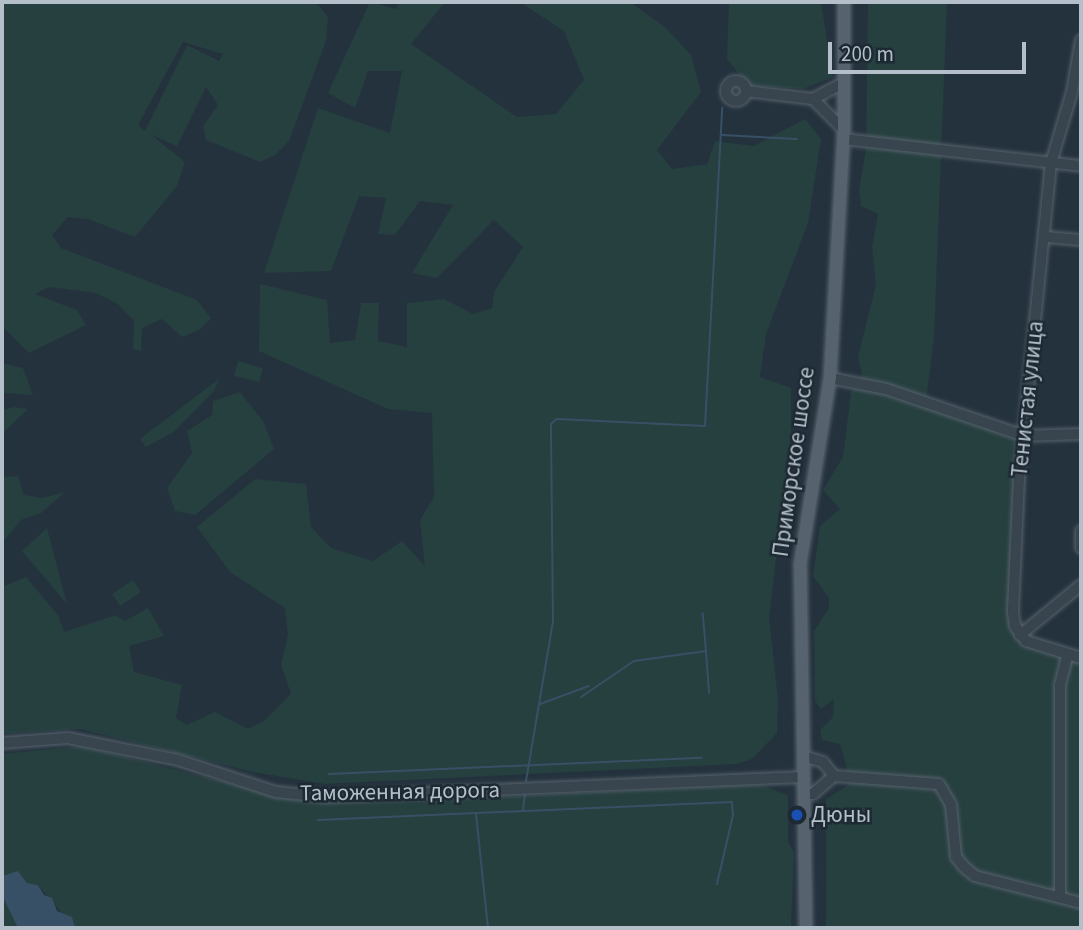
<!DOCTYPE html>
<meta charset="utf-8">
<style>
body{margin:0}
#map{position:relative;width:1083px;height:930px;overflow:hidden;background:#24323e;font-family:"Source Sans 3",sans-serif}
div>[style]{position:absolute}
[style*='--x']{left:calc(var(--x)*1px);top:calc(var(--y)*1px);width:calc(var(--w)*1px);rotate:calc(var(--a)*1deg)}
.green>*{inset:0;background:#263f3f}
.water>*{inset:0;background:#385065}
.stream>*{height:2px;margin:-1px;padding:0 1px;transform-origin:1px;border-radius:1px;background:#385065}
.roads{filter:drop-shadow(0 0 2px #56626c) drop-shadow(0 0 2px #56626c)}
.minor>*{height:10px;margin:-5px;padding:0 5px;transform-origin:5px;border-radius:5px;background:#38444e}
.minor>.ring{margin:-5px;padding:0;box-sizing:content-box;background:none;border:10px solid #38444e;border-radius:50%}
.major>*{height:12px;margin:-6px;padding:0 6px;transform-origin:6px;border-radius:6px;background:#56636e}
.dots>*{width:19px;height:19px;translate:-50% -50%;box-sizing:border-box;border:4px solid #1d2933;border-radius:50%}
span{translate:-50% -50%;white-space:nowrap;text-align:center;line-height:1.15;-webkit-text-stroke:5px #1d2933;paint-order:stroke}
.street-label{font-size:23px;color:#b4bfc9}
.poi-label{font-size:23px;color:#b4bfc9}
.left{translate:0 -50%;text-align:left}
.frame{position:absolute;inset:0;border:4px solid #b4bfc9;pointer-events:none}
.scale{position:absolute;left:828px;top:42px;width:198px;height:32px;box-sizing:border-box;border:4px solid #b4bfc9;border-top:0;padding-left:9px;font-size:21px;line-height:24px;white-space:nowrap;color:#b4bfc9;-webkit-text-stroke:5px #1d2933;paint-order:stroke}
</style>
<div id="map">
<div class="green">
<div style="clip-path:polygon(evenodd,2px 2px,316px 2px,328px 17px,326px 41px,289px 141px,275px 155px,260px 162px,206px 140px,203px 126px,218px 105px,206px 87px,177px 146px,150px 134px,185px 162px,177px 186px,135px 237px,88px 219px,68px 217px,52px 235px,61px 248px,197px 300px,211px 318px,199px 330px,182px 337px,162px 319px,142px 328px,141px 351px,133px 349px,134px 321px,118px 304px,96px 293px,49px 287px,35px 294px,77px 310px,86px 325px,29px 353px,2px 326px,2px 2px,183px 42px,223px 54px,219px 61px,187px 45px,145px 131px,138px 125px,183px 42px)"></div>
<div style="clip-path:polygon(370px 2px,396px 9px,399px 2px,445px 2px,411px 44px,517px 117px,556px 114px,584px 80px,564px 31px,520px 2px,630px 2px,665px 27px,691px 55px,701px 92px,657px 150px,672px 169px,707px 164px,715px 141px,754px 146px,805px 119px,821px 139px,808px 223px,766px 334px,760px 377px,791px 388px,791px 434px,769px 618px,778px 699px,777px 733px,752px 759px,736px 764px,325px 784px,253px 772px,80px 729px,2px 734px,2px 587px,26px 577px,58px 615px,64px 632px,116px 615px,125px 621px,148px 608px,164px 636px,129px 646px,134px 672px,182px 685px,176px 718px,187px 725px,215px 712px,248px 729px,264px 721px,291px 694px,281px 665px,288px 635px,285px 608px,230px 572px,197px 527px,255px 479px,306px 484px,311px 527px,331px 548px,373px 561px,402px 541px,425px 566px,420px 520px,434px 497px,432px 413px,388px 409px,259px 351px,260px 284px,327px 300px,330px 343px,355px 340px,361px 303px,379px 303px,378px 341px,407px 347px,407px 303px,444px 299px,473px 314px,492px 308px,494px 292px,523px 247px,494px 220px,437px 278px,412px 273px,453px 205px,420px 201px,395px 235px,378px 234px,386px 198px,359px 196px,331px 271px,264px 273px,318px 108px,390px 133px,402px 71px,368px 71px,355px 108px,328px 93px)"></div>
<div style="clip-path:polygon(729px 2px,821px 2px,833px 77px,803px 89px,748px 85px,727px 59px)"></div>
<div style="clip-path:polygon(868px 2px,947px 2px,934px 337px,926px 402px,1018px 434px,1014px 633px,1026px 641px,1081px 658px,1081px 928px,826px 928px,826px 799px,851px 783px,840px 744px,822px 740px,820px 730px,833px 717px,834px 699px,821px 709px,815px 701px,814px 631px,829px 608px,829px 598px,813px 576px,820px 526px,840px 509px,823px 490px,843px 457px,851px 392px,862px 376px,858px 357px,876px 284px,872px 247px,878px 214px,861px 206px,859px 190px,866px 149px)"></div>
<div style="clip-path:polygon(238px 361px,263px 368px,259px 382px,234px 376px)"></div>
<div style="clip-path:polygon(2px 363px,23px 368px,33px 395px,2px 393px)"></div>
<div style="clip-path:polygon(220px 378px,214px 391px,175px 431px,146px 447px,140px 439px)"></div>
<div style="clip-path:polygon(240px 392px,263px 421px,274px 449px,195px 515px,175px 511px,167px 488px,192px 453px,187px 431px,212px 415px,213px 401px)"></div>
<div style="clip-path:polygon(14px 407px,28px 409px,2px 434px,2px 410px)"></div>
<div style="clip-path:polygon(18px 476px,24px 495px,43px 498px,65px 492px,41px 513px,21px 520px,2px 543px,2px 477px)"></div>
<div style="clip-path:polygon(47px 528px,67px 604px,22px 551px)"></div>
<div style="clip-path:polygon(133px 580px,141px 592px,120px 606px,112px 594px)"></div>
<div style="clip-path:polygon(82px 746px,294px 800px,373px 803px,761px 784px,788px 796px,788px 842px,794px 852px,791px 928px,75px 928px,38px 885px,27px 883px,18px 871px,2px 876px,2px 754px)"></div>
<div style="clip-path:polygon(2px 895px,14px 916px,18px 928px,2px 928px)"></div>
</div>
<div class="water">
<div style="clip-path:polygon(18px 871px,27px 883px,38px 885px,44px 895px,52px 898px,57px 911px,72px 917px,75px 928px,18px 928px,2px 895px,2px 876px)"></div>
</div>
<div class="stream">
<div style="--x:722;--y:135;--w:75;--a:3.1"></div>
<div style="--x:706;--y:652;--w:41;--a:85.8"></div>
<div style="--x:581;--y:697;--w:64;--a:-34.2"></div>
<div style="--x:634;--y:661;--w:73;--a:-7.9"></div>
<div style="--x:706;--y:651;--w:38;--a:-95"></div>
<div style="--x:540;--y:704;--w:52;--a:-20.2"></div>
<div style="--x:329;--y:774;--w:373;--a:-2.5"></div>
<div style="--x:526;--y:781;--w:161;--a:-80.4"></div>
<div style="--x:553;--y:622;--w:198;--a:-90.6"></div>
<div style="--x:551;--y:424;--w:8;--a:-40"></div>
<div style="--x:557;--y:419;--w:148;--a:2.7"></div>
<div style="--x:705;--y:426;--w:319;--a:-86.9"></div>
<div style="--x:523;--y:810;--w:17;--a:-83"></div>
<div style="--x:476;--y:814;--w:115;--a:84"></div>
<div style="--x:318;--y:820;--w:414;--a:-2.5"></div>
<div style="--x:732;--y:802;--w:13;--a:86"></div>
<div style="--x:733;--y:815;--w:71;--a:103.1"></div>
</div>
<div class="roads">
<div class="minor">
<div style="--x:1081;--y:40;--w:53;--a:99.8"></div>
<div style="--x:1072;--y:92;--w:74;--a:106.5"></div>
<div style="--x:1051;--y:163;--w:317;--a:95.8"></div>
<div style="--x:1019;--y:478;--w:134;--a:92.6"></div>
<div style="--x:1013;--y:612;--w:14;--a:82"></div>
<div style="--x:1015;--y:626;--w:19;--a:54"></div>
<div style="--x:1026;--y:641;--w:58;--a:17.2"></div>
<div class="ring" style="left:726px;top:81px;width:10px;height:10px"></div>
<div style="--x:746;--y:91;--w:67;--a:6.8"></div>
<div style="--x:813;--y:99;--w:36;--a:-28"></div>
<div style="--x:813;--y:99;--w:44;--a:45"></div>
<div style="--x:844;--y:139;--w:239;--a:6.5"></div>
<div style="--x:1046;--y:237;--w:35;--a:5"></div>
<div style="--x:830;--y:378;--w:57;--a:11.1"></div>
<div style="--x:886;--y:389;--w:146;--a:18.8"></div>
<div style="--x:1024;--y:436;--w:57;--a:-2"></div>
<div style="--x:1081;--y:531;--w:17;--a:90"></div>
<div style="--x:1020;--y:635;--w:79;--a:-39.3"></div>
<div style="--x:2;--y:743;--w:66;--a:-4.3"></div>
<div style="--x:68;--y:738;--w:112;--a:11.3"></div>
<div style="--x:178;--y:760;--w:103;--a:18.1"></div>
<div style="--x:276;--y:792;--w:49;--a:5.8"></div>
<div style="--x:325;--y:797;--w:480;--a:-2.4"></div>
<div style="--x:806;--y:757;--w:18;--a:16"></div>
<div style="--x:823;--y:762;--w:18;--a:52"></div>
<div style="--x:834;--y:776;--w:105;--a:4.4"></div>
<div style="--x:939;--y:784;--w:24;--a:60"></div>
<div style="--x:951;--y:805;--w:52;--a:84.5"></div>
<div style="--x:956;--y:857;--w:13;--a:51"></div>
<div style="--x:964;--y:867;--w:14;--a:39"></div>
<div style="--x:975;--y:876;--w:109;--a:14.3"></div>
<div style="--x:805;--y:794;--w:8;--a:0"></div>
<div style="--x:813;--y:794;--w:28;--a:-41"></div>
<div style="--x:1060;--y:897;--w:212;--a:-90"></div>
<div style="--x:1060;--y:685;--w:32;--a:-76"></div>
</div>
<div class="major">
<div style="--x:806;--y:928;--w:363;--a:-90.9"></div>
<div style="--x:800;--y:565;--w:189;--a:-80.9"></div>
<div style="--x:830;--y:378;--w:248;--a:-86.8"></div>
<div style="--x:844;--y:130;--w:128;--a:-90"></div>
</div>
</div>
<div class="dots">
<div style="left:797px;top:815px;background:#1a4fb4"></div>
</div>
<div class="street-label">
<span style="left:1028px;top:399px;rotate:-84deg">Тенистая улица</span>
<span style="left:794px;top:462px;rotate:-82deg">Приморское шоссе</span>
<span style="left:400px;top:792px;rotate:-1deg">Таможенная дорога</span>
</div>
<div class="poi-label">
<span class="left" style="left:811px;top:815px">Дюны</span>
</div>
<div class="frame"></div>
<div class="scale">200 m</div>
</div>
